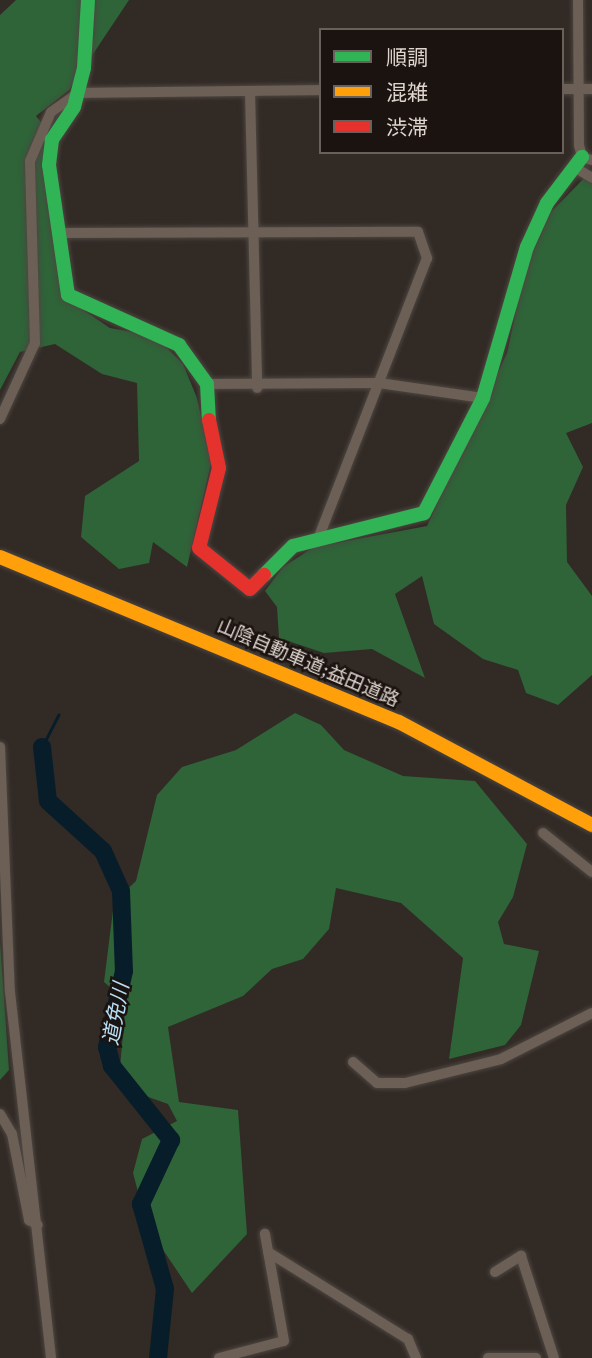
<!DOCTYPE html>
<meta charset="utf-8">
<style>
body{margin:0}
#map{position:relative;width:592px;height:1358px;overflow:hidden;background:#322a25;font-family:"Source Serif 4","Noto Sans JP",serif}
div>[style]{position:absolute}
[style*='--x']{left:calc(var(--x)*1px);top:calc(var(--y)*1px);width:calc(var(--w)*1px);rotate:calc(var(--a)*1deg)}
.forest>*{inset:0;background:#2f6338}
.stream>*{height:2.5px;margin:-1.25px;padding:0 1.25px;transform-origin:1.25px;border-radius:1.25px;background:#081d2a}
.river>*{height:18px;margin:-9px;padding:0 9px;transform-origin:9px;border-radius:9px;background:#081d2a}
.roads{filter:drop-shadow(0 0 2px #4d4641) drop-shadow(0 0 2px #4d4641)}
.street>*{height:10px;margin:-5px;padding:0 5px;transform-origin:5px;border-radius:5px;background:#6c5f55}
.fast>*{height:14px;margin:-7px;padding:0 7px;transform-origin:7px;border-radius:7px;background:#30b455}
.slow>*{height:14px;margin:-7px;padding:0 7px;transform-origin:7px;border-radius:7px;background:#ff9f0a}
.jam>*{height:14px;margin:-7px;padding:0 7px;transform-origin:7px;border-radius:7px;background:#e5322d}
span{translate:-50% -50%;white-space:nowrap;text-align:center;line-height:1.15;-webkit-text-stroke:5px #1a130f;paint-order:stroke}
.street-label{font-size:19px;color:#dfd4ce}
.water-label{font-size:21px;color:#b8def6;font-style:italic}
.legend{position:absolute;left:319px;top:28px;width:245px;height:126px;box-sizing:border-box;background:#1a130f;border:2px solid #69605b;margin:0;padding:9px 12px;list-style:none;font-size:21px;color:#dfd4ce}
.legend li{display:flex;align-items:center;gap:14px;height:35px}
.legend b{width:35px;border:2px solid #69605b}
</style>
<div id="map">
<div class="forest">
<div style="clip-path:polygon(16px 0,129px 0,69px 90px,36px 116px,50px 133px,43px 174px,61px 295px,110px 328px,155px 336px,183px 364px,197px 398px,211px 463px,187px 567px,153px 542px,149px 563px,119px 569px,81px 537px,85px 496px,139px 461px,137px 383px,102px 374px,55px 344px,20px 352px,0 390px,0 15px)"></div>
<div style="clip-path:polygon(592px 170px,592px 423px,566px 433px,583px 467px,566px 505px,567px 562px,592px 596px,592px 675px,558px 705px,526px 693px,518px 670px,483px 659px,434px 624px,422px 576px,395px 594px,425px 678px,372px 649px,324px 653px,279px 638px,277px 607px,265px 591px,283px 567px,314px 547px,427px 526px,507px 353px,525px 270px,551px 212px)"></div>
<div style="clip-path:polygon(295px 713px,321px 725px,344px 750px,403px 776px,475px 781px,527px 844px,513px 897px,498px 922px,504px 944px,539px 951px,521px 1025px,505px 1045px,449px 1059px,463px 958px,401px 903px,336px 888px,329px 929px,303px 959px,272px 969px,243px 996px,168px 1027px,179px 1102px,238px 1110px,247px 1234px,192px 1293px,147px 1226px,133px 1173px,142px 1139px,177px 1121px,168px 1104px,137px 1093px,120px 1067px,126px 1001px,104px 982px,114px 902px,136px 881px,157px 795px,182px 767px,236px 750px)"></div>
<div style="clip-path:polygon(0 942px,9px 1070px,0 1080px)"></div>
</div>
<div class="stream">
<div style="--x:42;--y:747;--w:36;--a:-63"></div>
</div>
<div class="river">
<div style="--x:42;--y:747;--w:54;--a:83.7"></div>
<div style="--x:48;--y:801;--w:74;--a:42.3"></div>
<div style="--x:103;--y:851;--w:44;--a:65.8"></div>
<div style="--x:121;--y:891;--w:80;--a:87.9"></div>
<div style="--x:124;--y:971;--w:78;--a:102.6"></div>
<div style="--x:107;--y:1047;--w:20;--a:75"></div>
<div style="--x:112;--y:1066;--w:95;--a:51.4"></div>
<div style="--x:171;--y:1140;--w:71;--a:115.1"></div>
<div style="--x:141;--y:1204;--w:88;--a:74.2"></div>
<div style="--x:165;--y:1289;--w:69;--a:95.8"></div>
</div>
<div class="roads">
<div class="street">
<div style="--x:578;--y:0;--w:145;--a:89.6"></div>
<div style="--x:579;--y:145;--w:12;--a:76"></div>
<div style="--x:582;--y:157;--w:10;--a:17"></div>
<div style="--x:562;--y:89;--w:30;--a:0"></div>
<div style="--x:250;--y:92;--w:296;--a:88.6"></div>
<div style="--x:574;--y:167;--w:21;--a:31"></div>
<div style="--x:59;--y:233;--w:359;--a:-0.2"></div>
<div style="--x:418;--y:232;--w:28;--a:71"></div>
<div style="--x:427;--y:258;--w:296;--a:111.2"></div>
<div style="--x:207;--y:384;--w:172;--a:-0.3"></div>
<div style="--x:379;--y:383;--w:105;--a:8.2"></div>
<div style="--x:0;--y:419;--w:84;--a:-65.3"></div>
<div style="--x:35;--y:343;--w:182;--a:-91.6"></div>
<div style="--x:30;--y:161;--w:53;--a:-66.8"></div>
<div style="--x:51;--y:112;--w:33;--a:-35"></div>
<div style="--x:78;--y:93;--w:243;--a:-0.7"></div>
<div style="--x:0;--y:747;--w:245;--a:87.7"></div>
<div style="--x:10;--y:992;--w:368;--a:83.6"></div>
<div style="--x:543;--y:833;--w:63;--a:38.5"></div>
<div style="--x:353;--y:1062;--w:32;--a:41"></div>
<div style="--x:377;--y:1083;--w:28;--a:0"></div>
<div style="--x:405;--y:1083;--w:99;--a:-14"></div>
<div style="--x:501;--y:1059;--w:102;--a:-26.8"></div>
<div style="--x:0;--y:1114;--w:23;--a:59"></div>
<div style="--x:12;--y:1134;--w:88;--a:78.8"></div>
<div style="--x:29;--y:1220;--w:10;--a:29"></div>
<div style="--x:268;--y:1252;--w:165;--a:31.9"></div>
<div style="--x:408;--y:1339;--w:21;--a:67"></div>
<div style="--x:495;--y:1272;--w:31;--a:-32"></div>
<div style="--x:521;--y:1256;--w:107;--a:72.1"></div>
<div style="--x:219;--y:1358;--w:67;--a:-14.7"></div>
<div style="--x:284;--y:1341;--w:109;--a:-100.1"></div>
<div style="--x:488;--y:1358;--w:48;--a:0"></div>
</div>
<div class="fast">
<div style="--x:88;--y:0;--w:68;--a:93.4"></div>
<div style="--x:84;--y:68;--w:40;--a:104.4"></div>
<div style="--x:74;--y:107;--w:40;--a:124"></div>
<div style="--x:52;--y:140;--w:25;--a:97"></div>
<div style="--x:49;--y:165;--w:131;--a:81.7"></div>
<div style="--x:68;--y:295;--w:122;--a:24.2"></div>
<div style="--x:179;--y:345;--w:48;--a:54.3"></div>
<div style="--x:207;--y:384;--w:36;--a:87"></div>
<div style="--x:264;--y:575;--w:41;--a:-45"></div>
<div style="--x:293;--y:546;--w:135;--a:-14.1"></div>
<div style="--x:424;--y:513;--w:129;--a:-62.8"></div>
<div style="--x:483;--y:398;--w:157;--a:-73.8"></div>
<div style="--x:527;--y:247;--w:48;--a:-65.6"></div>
<div style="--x:547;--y:203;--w:58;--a:-52.7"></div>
</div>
<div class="slow">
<div style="--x:0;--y:557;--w:432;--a:22.5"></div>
<div style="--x:399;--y:722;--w:219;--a:28.1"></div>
</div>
<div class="jam">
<div style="--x:209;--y:420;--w:49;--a:78.2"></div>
<div style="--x:219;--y:468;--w:82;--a:104"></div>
<div style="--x:199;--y:548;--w:65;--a:38.8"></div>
<div style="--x:250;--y:589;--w:20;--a:-45"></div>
</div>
</div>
<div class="street-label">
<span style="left:308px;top:663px;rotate:23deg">山陰自動車道;益田道路</span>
</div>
<div class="water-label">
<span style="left:116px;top:1014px;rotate:-80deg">道免川</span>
</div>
<ul class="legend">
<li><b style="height:9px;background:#30b455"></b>順調</li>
<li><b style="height:9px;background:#ff9f0a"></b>混雑</li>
<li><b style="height:9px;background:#e5322d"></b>渋滞</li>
</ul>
</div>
